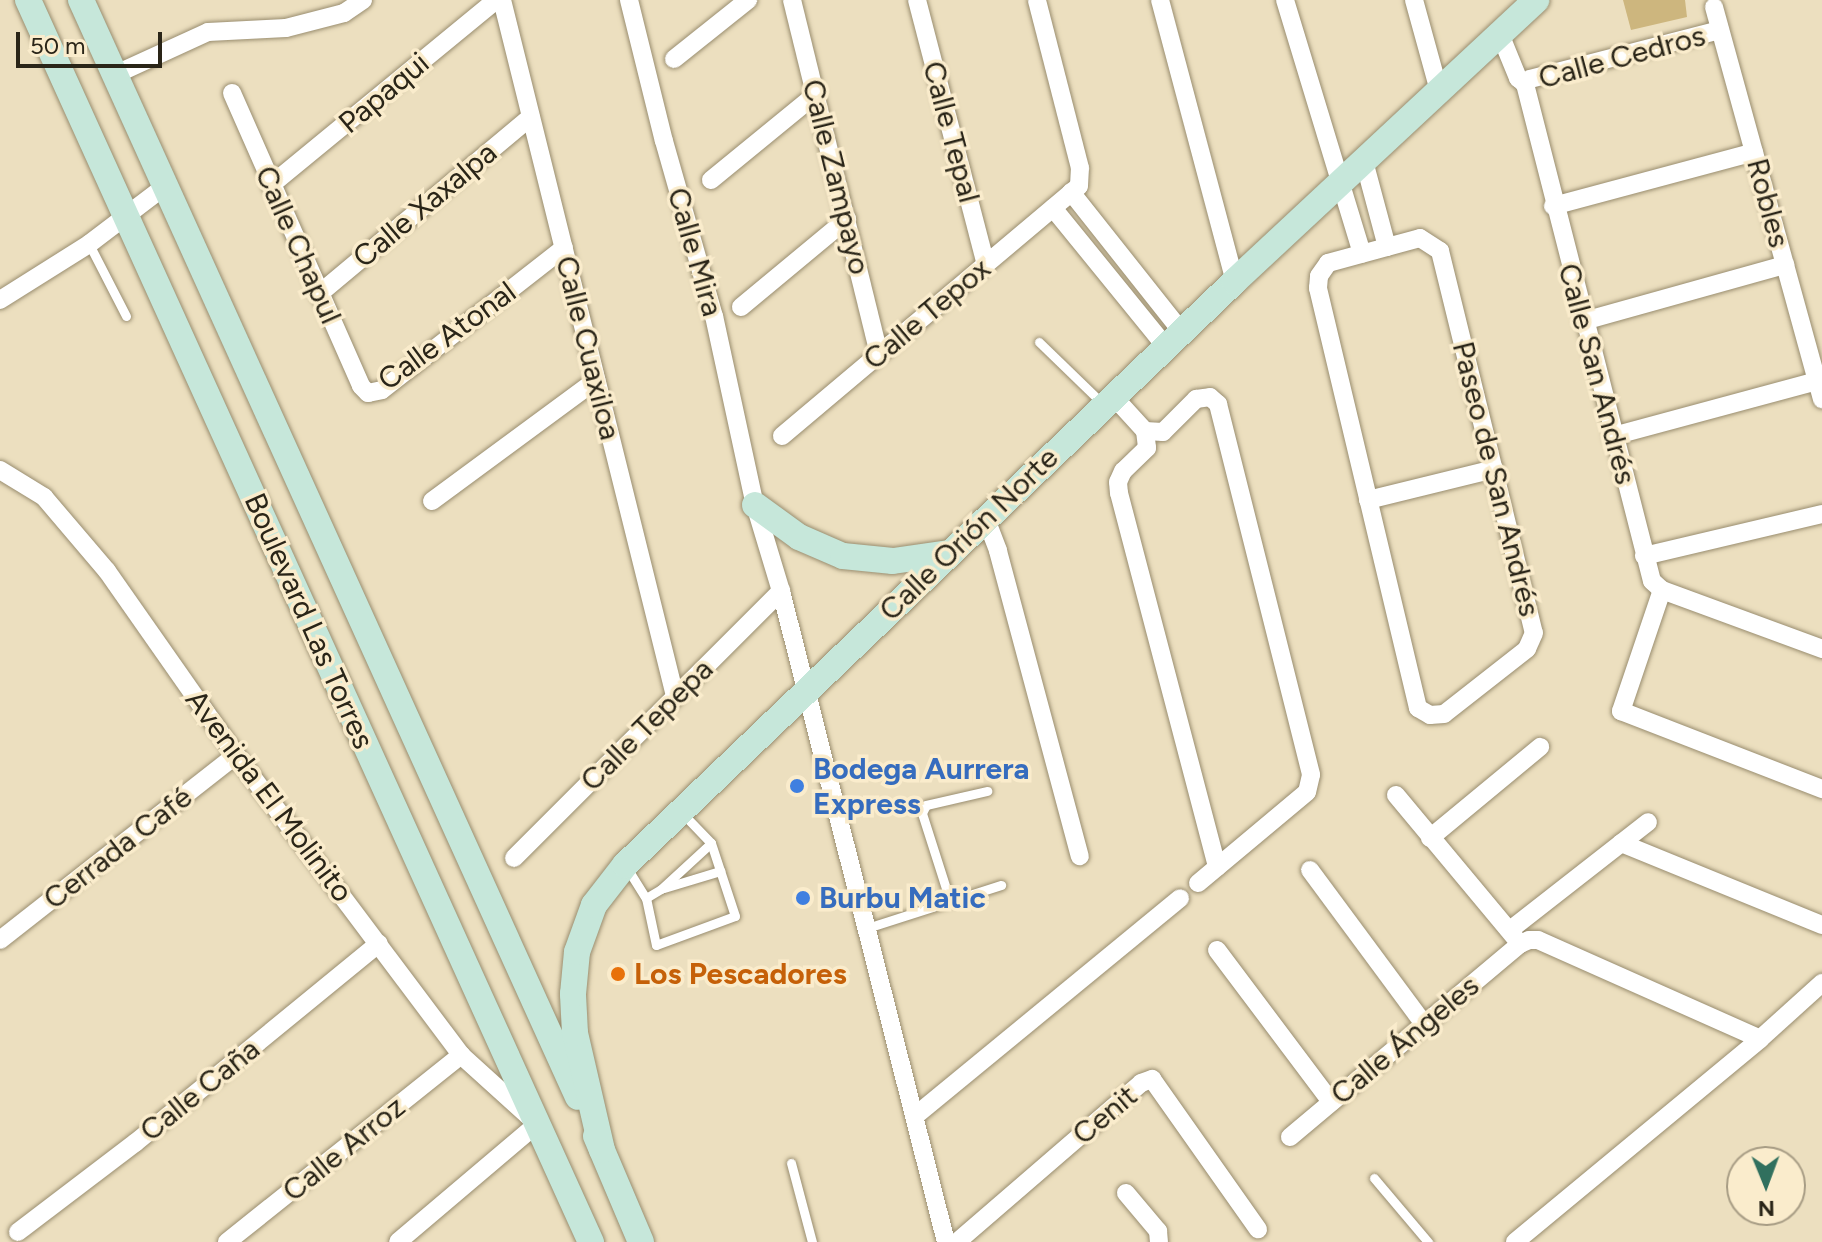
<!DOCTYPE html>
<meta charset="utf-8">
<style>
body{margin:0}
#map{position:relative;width:1822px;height:1242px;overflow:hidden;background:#ecdfbf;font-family:Figtree,sans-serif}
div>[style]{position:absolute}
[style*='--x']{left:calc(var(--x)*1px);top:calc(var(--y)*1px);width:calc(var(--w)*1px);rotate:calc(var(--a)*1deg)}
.green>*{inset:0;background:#cdb67e}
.roads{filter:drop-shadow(0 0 2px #998d6f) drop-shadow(0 0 2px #998d6f)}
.lane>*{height:9px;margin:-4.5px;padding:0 4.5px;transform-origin:4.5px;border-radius:4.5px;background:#fff}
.street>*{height:18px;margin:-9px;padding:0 9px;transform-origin:9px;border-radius:9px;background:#fff}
.secondary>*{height:26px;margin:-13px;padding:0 13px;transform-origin:13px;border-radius:13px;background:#c6e7da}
.dots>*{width:22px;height:22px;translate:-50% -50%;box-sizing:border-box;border:4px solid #faeccc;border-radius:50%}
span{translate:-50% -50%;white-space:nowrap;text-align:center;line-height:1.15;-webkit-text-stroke:7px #faeccc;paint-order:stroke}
.street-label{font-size:30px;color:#2a2518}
.shop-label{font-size:30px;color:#366cbe;font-weight:700}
.left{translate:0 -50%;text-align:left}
.food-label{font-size:30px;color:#c56008;font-weight:700}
.north{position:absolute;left:1726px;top:1146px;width:80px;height:80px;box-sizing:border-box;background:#faeccc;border:2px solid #a79c84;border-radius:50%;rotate:179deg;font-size:22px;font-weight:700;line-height:32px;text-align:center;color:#2a2518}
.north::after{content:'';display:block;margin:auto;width:28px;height:36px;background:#31705e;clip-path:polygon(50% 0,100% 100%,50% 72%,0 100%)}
.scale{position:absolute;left:16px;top:32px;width:146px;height:36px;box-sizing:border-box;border:4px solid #2a2518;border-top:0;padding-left:10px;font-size:24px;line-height:28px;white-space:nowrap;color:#2a2518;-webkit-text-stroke:6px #faeccc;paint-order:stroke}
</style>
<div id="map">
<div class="green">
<div style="clip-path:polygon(1623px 0,1685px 0,1687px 17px,1631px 30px)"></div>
</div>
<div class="roads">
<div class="lane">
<div style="--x:89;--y:244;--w:81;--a:62.8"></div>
<div style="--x:1039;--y:342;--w:88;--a:44.1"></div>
<div style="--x:627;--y:868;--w:36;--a:58"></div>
<div style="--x:646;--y:898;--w:48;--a:78"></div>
<div style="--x:656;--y:945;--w:84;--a:-20.2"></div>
<div style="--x:735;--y:916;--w:77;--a:-108.2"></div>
<div style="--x:711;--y:843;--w:40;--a:-134"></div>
<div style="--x:664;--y:888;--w:59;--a:-16.9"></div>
<div style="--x:646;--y:898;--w:17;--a:-31"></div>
<div style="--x:661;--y:889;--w:68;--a:-42.6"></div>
<div style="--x:950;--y:901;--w:92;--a:-107.7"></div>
<div style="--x:922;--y:813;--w:9;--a:-63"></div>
<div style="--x:926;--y:805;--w:63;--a:-12.9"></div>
<div style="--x:867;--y:928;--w:141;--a:-17.8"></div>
<div style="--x:791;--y:1163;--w:82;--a:75.1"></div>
<div style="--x:1374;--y:1178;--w:84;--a:49.8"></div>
</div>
<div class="street">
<div style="--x:502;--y:0;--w:717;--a:76.04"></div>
<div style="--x:629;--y:0;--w:145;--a:76.1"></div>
<div style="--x:664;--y:141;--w:182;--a:74.1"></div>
<div style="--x:714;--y:316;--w:193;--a:77.8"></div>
<div style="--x:755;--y:505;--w:90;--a:73.2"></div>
<div style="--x:781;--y:591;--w:672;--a:75.78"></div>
<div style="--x:792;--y:0;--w:365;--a:76.2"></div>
<div style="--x:917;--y:0;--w:273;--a:75.4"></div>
<div style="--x:1160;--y:0;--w:291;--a:75.1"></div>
<div style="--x:1285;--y:0;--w:265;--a:73.1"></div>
<div style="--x:1414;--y:0;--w:94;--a:74.6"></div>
<div style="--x:1714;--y:7;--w:407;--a:74.6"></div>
<div style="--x:1500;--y:34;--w:48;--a:67.8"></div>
<div style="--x:1518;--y:78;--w:9;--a:41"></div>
<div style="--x:1525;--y:84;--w:513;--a:75.67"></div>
<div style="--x:1652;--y:581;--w:13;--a:42"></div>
<div style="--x:1662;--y:590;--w:171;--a:20.2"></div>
<div style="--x:674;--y:59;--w:95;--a:-38.6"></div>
<div style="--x:114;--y:75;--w:103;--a:-24.6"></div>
<div style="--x:208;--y:32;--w:78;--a:-2.9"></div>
<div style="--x:286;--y:28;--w:60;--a:-14.5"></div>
<div style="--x:344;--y:13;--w:23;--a:-34"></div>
<div style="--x:1525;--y:84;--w:7;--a:-45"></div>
<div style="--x:1530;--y:79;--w:196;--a:-14.5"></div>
<div style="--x:232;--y:93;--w:320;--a:66.2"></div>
<div style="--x:361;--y:386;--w:10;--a:45"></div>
<div style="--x:368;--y:393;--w:14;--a:-12"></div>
<div style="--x:382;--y:390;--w:231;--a:-38"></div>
<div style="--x:1364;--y:161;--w:89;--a:75"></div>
<div style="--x:711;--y:180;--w:136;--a:-39.3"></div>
<div style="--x:271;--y:185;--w:291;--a:-39.4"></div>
<div style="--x:1071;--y:192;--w:179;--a:51.6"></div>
<div style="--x:1553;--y:206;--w:208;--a:-15"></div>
<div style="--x:1053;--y:208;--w:179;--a:50.9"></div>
<div style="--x:1420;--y:238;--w:24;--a:33"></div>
<div style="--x:1440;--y:251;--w:393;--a:76.2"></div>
<div style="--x:1534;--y:633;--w:17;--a:114"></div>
<div style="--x:1527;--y:649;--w:105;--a:141.9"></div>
<div style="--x:1444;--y:714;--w:14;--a:176"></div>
<div style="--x:1430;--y:715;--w:14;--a:-150"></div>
<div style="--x:1418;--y:708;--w:432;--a:-103.4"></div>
<div style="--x:1318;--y:288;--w:12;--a:-85"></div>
<div style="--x:1319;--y:276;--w:16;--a:-55"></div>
<div style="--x:1328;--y:263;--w:95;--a:-15.2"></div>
<div style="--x:319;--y:294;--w:276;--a:-39.9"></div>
<div style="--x:0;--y:300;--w:105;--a:-32.2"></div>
<div style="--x:89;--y:244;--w:96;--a:-37.3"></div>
<div style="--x:741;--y:307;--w:138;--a:-39.7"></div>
<div style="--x:1584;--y:321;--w:209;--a:-15.6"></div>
<div style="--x:1114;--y:397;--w:46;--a:47.6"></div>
<div style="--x:1145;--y:431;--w:17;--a:83"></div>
<div style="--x:1147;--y:448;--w:33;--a:136"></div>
<div style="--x:1123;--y:471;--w:12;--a:114"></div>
<div style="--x:1118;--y:482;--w:11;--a:85"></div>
<div style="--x:1119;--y:493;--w:387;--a:75.3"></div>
<div style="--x:1145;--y:431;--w:18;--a:3"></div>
<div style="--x:1163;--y:432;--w:47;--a:-45"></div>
<div style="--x:1196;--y:399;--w:14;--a:-8"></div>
<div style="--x:1210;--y:397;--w:11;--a:41"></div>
<div style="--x:1218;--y:404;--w:382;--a:75.9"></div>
<div style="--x:1311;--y:775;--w:17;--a:103"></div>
<div style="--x:1307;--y:792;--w:142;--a:140.1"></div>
<div style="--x:782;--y:436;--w:388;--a:-40.1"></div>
<div style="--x:1079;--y:186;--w:18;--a:-87"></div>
<div style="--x:1080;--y:168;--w:173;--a:-104.4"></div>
<div style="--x:1613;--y:436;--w:211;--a:-15.1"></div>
<div style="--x:0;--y:470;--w:52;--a:31.5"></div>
<div style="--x:44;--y:497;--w:97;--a:49.6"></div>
<div style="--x:107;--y:571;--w:225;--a:55"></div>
<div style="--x:236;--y:755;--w:375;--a:53.1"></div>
<div style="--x:461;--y:1055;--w:103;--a:42.2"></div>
<div style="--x:537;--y:1124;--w:182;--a:139.7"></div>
<div style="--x:1368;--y:500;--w:130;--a:-13.8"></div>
<div style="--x:432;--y:501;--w:204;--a:-36.4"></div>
<div style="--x:986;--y:519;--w:34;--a:69"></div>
<div style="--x:998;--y:551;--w:316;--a:75"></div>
<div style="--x:1644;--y:556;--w:183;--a:-13.3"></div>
<div style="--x:1662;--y:590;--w:128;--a:108.7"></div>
<div style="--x:1621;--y:711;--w:216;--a:21.2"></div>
<div style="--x:1396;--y:795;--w:194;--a:50.2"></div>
<div style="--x:1430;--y:838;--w:143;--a:-39.6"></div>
<div style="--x:1621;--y:843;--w:217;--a:22.2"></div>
<div style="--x:514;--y:858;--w:378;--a:-45"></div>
<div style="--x:1310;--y:870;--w:192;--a:53.5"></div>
<div style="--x:1510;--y:930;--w:175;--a:-38"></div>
<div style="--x:0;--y:940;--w:300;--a:-38.1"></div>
<div style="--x:1217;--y:950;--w:190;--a:53.1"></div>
<div style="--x:915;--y:1116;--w:343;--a:-39.4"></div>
<div style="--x:1290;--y:1137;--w:300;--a:-40"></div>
<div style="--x:1520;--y:944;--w:10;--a:-24"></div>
<div style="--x:1529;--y:940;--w:9;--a:0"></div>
<div style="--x:1538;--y:940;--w:243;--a:24"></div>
<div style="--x:1126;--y:1193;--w:50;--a:49.9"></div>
<div style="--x:1158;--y:1231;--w:11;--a:85"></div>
<div style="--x:18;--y:1232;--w:147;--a:-37.3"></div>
<div style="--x:135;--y:1143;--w:315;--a:-39.3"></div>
<div style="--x:227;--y:1242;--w:300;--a:-38.6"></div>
<div style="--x:957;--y:1242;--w:243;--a:-40.8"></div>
<div style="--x:1141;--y:1083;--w:12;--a:-20"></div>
<div style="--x:1152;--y:1079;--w:184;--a:54.8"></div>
<div style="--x:1515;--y:1242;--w:318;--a:-39.6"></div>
<div style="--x:1760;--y:1039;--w:84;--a:-42.1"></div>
</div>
<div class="secondary">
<div style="--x:28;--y:0;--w:1364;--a:65.62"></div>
<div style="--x:81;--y:0;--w:1204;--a:65.63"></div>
<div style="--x:755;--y:505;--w:54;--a:36"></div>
<div style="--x:799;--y:537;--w:48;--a:23.4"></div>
<div style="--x:843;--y:556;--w:50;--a:5.7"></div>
<div style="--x:893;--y:561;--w:58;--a:-8"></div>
<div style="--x:596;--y:1136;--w:115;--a:67"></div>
<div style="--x:602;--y:1150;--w:120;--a:-103"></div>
<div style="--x:575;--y:1033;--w:39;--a:-93"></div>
<div style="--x:573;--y:994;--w:42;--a:-84.6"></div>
<div style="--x:577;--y:952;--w:50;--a:-70.1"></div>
<div style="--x:594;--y:905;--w:51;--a:-52.2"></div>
<div style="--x:625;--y:865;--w:844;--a:-43.75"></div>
<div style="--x:1235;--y:281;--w:412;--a:-43"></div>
</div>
</div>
<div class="dots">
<div style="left:797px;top:786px;background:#3f7fe0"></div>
<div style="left:803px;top:898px;background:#3f7fe0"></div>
<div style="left:618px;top:974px;background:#e8710a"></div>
</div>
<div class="street-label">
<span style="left:1622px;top:57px;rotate:-15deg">Calle Cedros</span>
<span style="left:384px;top:93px;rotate:-40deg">Papaqui</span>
<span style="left:951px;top:132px;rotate:75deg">Calle Tepal</span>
<span style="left:836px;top:177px;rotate:76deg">Calle Zampayo</span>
<span style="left:1768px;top:203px;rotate:75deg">Robles</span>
<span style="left:425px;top:205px;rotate:-40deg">Calle Xaxalpa</span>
<span style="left:298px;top:245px;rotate:66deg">Calle Chapul</span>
<span style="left:695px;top:252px;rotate:74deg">Calle Mira</span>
<span style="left:927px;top:314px;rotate:-40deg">Calle Tepox</span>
<span style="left:447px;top:336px;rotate:-36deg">Calle Atonal</span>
<span style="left:588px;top:348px;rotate:76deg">Calle Cuaxiloa</span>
<span style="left:1597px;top:374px;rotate:75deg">Calle San Andrés</span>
<span style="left:1496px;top:479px;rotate:76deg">Paseo de San Andrés</span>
<span style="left:969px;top:534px;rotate:-44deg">Calle Orión Norte</span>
<span style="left:309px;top:621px;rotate:66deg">Boulevard Las Torres</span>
<span style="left:647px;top:725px;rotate:-45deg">Calle Tepepa</span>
<span style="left:269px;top:796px;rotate:53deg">Avenida El Molinito</span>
<span style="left:118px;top:848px;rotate:-38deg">Cerrada Café</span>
<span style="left:1405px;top:1040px;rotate:-40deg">Calle Ángeles</span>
<span style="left:200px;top:1090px;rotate:-39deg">Calle Caña</span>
<span style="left:1105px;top:1115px;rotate:-40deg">Cenit</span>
<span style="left:344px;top:1149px;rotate:-39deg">Calle Arroz</span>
</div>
<div class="shop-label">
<span class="left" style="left:813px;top:786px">Bodega Aurrera<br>Express</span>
<span class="left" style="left:819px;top:898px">Burbu Matic</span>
</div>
<div class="food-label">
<span class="left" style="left:634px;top:974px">Los Pescadores</span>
</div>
<div class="north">N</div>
<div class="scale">50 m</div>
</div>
